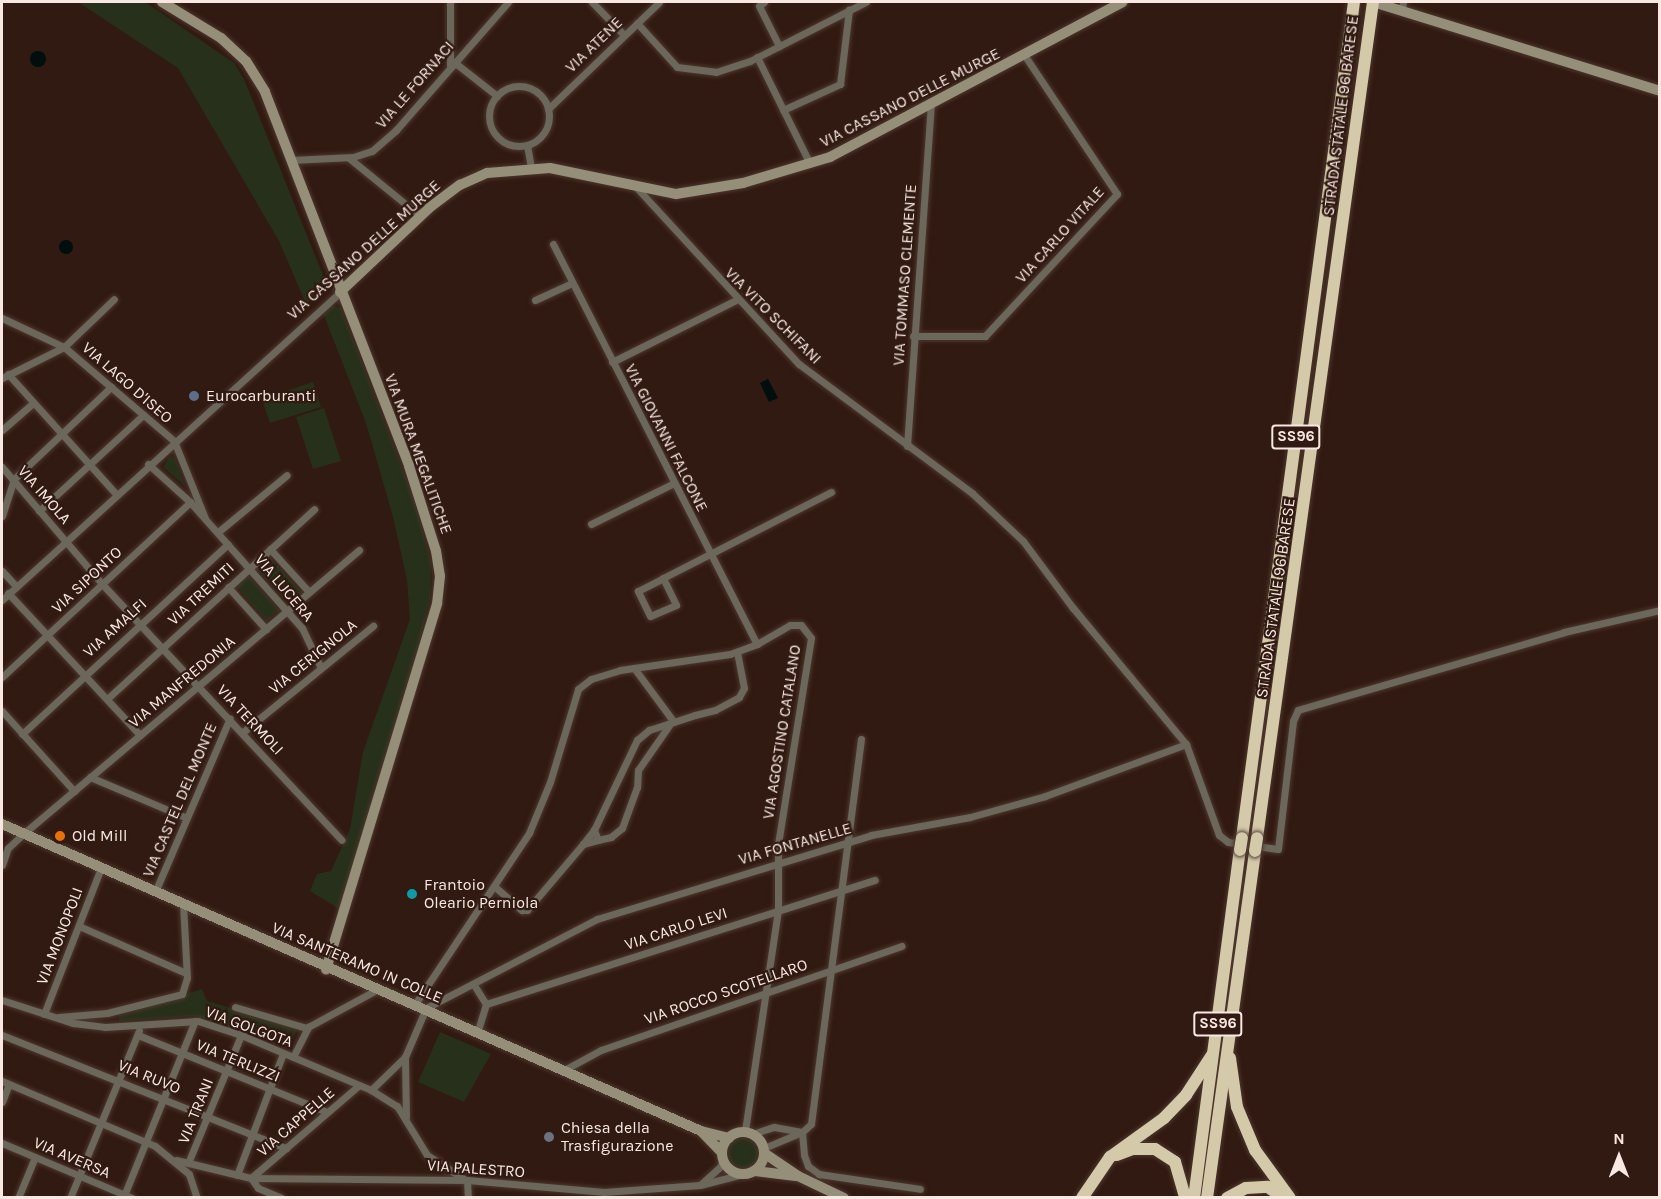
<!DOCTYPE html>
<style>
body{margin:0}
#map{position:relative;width:1661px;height:1199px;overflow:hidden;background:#311a11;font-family:Karla,sans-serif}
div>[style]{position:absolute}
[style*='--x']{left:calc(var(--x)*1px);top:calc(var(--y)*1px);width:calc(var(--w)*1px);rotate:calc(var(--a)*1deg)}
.green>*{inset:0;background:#27301a}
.round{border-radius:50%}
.water>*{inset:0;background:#000e0e}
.roads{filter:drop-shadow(0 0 2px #4d372e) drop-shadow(0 0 2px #4d372e)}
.street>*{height:7px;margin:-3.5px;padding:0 3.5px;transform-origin:3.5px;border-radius:3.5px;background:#6b675a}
.street>.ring{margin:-3.5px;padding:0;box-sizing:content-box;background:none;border:7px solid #6b675a;border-radius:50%}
.secondary>*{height:10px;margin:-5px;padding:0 5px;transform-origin:5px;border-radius:5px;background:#958f7a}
.secondary>.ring{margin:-5px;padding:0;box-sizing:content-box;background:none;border:10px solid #958f7a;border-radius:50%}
.highway>*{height:12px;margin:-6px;padding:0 6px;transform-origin:6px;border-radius:6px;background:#d4caaa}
.bridges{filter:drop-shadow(0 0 2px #4d372e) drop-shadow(0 0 2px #4d372e)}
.highway-bridge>*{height:12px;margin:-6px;padding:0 6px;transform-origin:6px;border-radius:6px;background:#d4caaa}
.dots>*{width:16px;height:16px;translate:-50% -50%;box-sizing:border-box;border:3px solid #311a11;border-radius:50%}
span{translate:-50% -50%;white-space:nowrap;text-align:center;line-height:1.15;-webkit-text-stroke:4.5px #311a11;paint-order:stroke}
.shield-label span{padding:2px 4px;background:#311a11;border:2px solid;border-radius:4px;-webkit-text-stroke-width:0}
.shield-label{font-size:15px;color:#f8e8e1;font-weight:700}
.street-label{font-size:16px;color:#f8e8e1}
.poi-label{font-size:16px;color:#f8e8e1}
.left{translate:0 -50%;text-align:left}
.frame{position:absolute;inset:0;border:3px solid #f8e8e1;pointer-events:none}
.north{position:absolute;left:1589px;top:1127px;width:60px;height:60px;-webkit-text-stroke:4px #311a11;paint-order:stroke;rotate:0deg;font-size:16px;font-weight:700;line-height:24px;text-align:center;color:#f8e8e1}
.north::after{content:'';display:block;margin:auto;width:21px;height:27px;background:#f8e8e1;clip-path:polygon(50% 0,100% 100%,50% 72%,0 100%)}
</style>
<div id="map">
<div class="green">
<div style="clip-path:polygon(78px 2px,145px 2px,234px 63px,244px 79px,325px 280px,324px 290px,306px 304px,279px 241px,178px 68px)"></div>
<div style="clip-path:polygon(332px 305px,341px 308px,414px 499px,431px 562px,430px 599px,421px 636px,339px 909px,310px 891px,317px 874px,331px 871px,350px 829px,363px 752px,410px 619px,407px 580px,393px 517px,366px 423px,323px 313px)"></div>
<div style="clip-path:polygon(313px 382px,321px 407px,270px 423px,262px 399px)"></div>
<div style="clip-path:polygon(324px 408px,341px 461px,313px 469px,296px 417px)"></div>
<div style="clip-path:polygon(170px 456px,175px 458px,185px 486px,163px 467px)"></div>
<div style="clip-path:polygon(269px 556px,302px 592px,289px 604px,256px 568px)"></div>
<div style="clip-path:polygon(248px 575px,279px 610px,267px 621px,236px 586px)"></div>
<div style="clip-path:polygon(202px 989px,207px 1001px,298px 1028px,290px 1045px,195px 1016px,119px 1021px,119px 1014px)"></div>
<div style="clip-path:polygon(440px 1032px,491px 1054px,464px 1102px,418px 1082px)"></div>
<div class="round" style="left:728px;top:1138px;width:30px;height:30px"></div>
</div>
<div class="water">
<div class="round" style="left:30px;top:51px;width:16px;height:16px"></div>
<div class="round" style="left:59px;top:240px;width:14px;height:14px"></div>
<div style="clip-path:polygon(768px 379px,778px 398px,769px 402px,760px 383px)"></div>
</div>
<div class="roads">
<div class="street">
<div style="--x:592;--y:2;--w:46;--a:45.9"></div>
<div style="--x:764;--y:2;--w:6;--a:141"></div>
<div style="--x:759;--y:6;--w:45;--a:63.4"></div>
<div style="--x:1402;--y:11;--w:9;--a:-84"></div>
<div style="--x:637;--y:23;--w:59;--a:47.7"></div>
<div style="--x:677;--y:67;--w:39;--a:7"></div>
<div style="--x:716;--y:72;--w:36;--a:-18"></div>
<div style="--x:750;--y:61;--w:130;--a:-27"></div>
<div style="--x:757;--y:57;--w:119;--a:63.6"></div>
<div style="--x:454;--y:62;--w:55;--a:38.3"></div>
<div style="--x:450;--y:67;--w:65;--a:-90"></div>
<div class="ring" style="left:489px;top:86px;width:53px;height:53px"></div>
<div style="--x:548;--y:109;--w:154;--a:-43.9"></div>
<div style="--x:783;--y:110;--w:63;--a:-24.5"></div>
<div style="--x:840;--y:84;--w:75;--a:-83.1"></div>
<div style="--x:527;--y:145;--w:23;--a:80"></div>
<div style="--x:349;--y:158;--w:92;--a:39.2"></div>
<div style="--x:291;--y:160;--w:62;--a:-2.8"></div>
<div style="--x:353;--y:157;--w:20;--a:-18"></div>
<div style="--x:372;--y:151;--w:32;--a:-41"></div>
<div style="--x:396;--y:130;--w:170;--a:-48.8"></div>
<div style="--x:636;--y:187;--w:241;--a:47.4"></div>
<div style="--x:799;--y:364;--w:216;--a:36.7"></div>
<div style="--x:972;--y:493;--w:70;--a:43.3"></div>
<div style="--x:1023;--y:541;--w:84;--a:53.3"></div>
<div style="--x:1073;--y:608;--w:177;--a:50.3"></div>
<div style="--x:1186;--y:744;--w:97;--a:70.1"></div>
<div style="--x:1219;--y:835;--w:11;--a:38"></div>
<div style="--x:1228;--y:842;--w:50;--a:8"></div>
<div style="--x:1278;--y:849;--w:129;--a:-83.3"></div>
<div style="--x:1293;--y:721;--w:12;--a:-66"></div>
<div style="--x:1298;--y:710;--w:277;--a:-16.3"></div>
<div style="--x:1564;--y:632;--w:98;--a:-12.9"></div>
<div style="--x:553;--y:244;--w:449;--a:63"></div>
<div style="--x:535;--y:300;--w:41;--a:-24.7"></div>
<div style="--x:2;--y:318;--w:68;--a:25.1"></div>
<div style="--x:64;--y:347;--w:145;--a:40.5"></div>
<div style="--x:174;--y:441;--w:83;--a:68.1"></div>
<div style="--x:913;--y:336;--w:72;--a:0"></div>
<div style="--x:985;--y:336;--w:194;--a:-47.1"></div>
<div style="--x:1117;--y:194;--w:166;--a:-123.7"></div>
<div style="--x:612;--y:362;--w:139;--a:-26.6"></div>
<div style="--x:8;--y:374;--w:161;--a:48"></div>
<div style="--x:2;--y:378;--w:69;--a:-26.6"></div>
<div style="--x:64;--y:347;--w:69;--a:-43.8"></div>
<div style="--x:2;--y:430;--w:41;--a:-41.1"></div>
<div style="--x:907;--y:446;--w:341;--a:-86"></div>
<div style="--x:148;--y:464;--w:57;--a:42.1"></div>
<div style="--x:190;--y:502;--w:169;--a:48.4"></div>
<div style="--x:302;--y:628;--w:44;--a:64.6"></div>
<div style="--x:2;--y:467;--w:155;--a:49.4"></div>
<div style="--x:103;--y:585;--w:349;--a:46.9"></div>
<div style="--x:39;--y:511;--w:142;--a:-42.7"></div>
<div style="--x:2;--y:516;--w:39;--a:-72"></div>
<div style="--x:14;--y:479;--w:134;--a:-43.5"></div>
<div style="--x:591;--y:524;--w:93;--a:-26.3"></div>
<div style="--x:218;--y:532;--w:89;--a:-39.6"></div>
<div style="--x:270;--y:549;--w:58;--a:47.8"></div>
<div style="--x:2;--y:571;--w:21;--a:47"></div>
<div style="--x:663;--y:578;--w:30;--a:64"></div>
<div style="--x:676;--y:605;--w:28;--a:157"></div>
<div style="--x:650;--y:616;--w:28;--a:-116"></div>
<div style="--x:638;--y:591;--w:28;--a:-27"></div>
<div style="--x:663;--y:578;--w:53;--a:-27.1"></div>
<div style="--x:710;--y:554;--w:136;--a:-27.1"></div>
<div style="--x:228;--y:587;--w:57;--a:47.9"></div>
<div style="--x:8;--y:593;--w:194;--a:47.1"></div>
<div style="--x:2;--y:600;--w:457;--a:-42.3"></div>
<div style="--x:634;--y:668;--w:67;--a:53.5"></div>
<div style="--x:2;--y:677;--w:257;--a:-42.9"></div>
<div style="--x:107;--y:699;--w:281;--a:-42.5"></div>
<div style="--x:2;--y:711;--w:108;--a:48"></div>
<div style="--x:670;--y:724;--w:56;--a:124.8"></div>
<div style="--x:638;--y:770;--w:17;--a:93"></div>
<div style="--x:637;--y:787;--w:44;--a:110.1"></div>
<div style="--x:622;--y:828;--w:14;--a:141"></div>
<div style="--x:611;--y:837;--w:13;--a:167"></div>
<div style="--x:598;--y:840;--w:11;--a:-112"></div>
<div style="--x:594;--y:830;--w:100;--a:-64.5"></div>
<div style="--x:637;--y:740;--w:16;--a:-40"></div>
<div style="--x:649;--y:730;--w:48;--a:-18.1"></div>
<div style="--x:695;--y:715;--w:21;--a:-14"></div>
<div style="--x:715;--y:710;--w:27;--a:-28"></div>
<div style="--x:739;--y:697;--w:10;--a:-61"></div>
<div style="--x:744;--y:688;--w:37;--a:-101"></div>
<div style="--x:243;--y:732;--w:168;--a:-39.2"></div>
<div style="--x:22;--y:734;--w:280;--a:-42.7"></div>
<div style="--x:861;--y:739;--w:388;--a:97.4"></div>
<div style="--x:811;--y:1124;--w:12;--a:138"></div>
<div style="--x:802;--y:1132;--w:23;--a:85"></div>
<div style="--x:804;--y:1155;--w:12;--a:70"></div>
<div style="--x:808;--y:1166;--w:14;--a:36"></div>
<div style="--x:819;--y:1174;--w:102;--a:8.4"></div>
<div style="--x:90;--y:777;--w:105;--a:22.9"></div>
<div style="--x:594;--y:830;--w:18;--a:128"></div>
<div style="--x:583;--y:844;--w:16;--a:-15"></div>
<div style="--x:2;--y:865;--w:18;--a:-71"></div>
<div style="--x:8;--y:848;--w:21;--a:-43"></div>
<div style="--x:23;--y:834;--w:440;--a:-40.2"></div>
<div style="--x:494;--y:886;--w:37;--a:41"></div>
<div style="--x:522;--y:910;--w:5;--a:0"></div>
<div style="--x:527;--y:910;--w:87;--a:-49.7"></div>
<div style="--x:155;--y:892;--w:189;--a:-66.7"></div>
<div style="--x:79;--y:926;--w:117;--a:23.7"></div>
<div style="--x:474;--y:985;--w:22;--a:58"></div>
<div style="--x:486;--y:1004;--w:28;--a:107"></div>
<div style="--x:2;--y:1000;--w:75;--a:17.9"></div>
<div style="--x:73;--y:1023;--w:32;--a:7"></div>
<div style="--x:105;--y:1027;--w:93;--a:-3.7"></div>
<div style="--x:198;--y:1021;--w:45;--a:18"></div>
<div style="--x:241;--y:1035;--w:141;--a:22.9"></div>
<div style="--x:371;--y:1090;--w:31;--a:32"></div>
<div style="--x:397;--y:1106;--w:57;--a:58.5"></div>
<div style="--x:427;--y:1155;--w:44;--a:33"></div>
<div style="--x:415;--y:1004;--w:206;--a:-56.3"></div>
<div style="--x:529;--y:833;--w:55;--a:-67.6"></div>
<div style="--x:550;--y:782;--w:97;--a:-73.2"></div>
<div style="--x:578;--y:689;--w:16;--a:-38"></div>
<div style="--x:591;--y:679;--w:30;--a:-17"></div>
<div style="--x:620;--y:670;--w:111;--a:-8.3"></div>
<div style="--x:730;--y:654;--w:29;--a:-20"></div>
<div style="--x:757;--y:644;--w:38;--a:-30"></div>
<div style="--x:790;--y:625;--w:11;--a:0"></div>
<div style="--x:801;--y:625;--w:16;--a:52"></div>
<div style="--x:811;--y:638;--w:210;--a:99.1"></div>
<div style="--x:778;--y:845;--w:65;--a:90"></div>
<div style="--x:778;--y:910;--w:224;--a:98.5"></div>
<div style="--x:486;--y:1004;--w:408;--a:-17.7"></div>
<div style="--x:235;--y:1007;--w:75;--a:16.3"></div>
<div style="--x:44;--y:1014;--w:157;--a:-68.7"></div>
<div style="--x:59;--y:1017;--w:48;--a:-4.8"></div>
<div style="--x:107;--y:1013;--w:77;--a:-14.2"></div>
<div style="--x:182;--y:994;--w:17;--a:-73"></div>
<div style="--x:187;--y:978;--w:74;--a:-93.1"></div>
<div style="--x:2;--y:1035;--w:306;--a:21.7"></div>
<div style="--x:138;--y:1035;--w:204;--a:22.2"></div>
<div style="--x:293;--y:1057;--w:34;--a:-63"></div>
<div style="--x:308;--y:1027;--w:80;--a:-28.5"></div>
<div style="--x:564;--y:1070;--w:42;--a:-28.4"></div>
<div style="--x:601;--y:1050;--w:318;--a:-19.1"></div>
<div style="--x:2;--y:1081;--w:166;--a:23"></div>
<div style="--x:155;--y:1146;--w:44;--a:39.5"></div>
<div style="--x:189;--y:1174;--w:25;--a:72"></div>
<div style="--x:371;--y:1090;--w:47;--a:-44.1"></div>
<div style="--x:2;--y:1102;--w:19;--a:-69"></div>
<div style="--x:406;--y:1117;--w:60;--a:-91"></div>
<div style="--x:405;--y:1057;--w:53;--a:-66.8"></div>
<div style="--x:426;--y:1008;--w:193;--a:-27.5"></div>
<div style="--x:597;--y:919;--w:287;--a:-17"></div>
<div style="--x:871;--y:835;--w:101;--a:-10.3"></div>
<div style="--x:970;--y:817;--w:78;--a:-15.6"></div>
<div style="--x:1045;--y:796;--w:150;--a:-20.2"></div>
<div style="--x:752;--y:1134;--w:23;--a:-18"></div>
<div style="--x:774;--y:1127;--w:28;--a:10"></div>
<div style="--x:802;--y:1132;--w:41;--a:157.2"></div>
<div style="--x:2;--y:1143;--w:141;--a:22.9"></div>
<div style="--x:176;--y:1160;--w:77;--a:13.5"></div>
<div style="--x:251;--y:1178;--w:216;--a:0.5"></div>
<div style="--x:467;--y:1180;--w:138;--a:5"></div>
<div style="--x:604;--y:1192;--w:96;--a:-4.2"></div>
<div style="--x:700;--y:1185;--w:44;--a:-14.3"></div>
<div style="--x:188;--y:1163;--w:139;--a:-67.5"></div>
<div style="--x:237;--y:1175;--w:130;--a:-69.3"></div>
<div style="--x:251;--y:1178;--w:141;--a:-40.7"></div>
<div style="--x:251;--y:1178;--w:12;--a:55"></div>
<div style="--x:258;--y:1188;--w:25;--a:23"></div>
<div style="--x:467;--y:1180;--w:18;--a:87"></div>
<div style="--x:701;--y:1184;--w:27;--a:-42"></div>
<div style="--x:721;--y:1166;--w:9;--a:-77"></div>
<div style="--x:18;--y:1198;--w:44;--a:-67.5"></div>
<div style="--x:70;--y:1198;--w:181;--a:-67.6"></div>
<div style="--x:123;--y:1198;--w:191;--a:-67.9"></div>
</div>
<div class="secondary">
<div style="--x:162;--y:2;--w:69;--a:31.4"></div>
<div style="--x:221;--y:38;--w:34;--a:43"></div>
<div style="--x:246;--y:61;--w:36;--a:58"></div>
<div style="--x:265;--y:92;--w:401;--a:68.9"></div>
<div style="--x:409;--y:466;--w:89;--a:72.4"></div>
<div style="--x:436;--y:551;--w:25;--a:81"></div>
<div style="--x:440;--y:576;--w:28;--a:96"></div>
<div style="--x:437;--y:604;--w:382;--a:106.9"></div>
<div style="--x:1373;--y:2;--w:300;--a:17.2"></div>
<div style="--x:340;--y:292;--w:122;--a:-43.3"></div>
<div style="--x:429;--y:208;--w:39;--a:-37"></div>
<div style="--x:460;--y:185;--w:30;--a:-24"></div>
<div style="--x:487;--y:173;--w:63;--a:-4.5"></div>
<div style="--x:550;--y:168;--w:129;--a:11.7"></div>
<div style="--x:676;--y:194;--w:68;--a:-9.3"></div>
<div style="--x:743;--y:183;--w:91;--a:-16.6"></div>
<div style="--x:830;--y:157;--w:331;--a:-27.9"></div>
<div style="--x:2;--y:824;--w:763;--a:23.71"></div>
<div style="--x:701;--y:1131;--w:29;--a:14"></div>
<div style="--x:701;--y:1131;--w:30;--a:46"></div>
<div class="ring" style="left:722px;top:1132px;width:32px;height:32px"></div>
<div style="--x:764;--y:1153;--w:41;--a:34.1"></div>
<div style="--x:798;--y:1176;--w:51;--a:25.6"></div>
<div style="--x:755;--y:1171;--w:41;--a:7"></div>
</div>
<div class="highway">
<div style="--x:1242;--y:838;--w:843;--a:-82.37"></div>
<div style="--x:1257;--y:838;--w:844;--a:-82.1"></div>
<div style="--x:1230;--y:1058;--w:49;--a:81.9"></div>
<div style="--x:1237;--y:1107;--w:47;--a:67.3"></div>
<div style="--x:1255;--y:1150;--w:59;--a:53.9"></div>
<div style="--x:1117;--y:1155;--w:17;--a:-21"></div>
<div style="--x:1133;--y:1149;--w:22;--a:0"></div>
<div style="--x:1155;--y:1149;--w:24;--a:33"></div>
<div style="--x:1175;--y:1162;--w:37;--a:74"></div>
<div style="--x:1082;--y:1198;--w:50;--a:-55.7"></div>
<div style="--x:1110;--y:1157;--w:67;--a:-35.8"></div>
<div style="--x:1164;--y:1118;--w:32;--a:-46"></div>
<div style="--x:1186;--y:1095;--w:48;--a:-57"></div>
<div style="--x:1194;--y:1198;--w:351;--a:-82.5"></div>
<div style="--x:1207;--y:1198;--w:350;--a:-82.1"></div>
<div style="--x:1227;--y:1198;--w:21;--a:-28"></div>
<div style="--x:1246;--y:1188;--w:22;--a:-3"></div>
<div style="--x:1268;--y:1187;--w:19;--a:35"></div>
</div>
</div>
<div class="bridges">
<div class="highway-bridge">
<div style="--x:1240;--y:850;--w:12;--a:-81"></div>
<div style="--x:1255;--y:851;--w:13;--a:-81"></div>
</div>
</div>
<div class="dots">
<div style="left:194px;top:396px;background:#5c6f8a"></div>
<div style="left:60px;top:836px;background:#e8710a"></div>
<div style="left:412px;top:894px;background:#0f9aa8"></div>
<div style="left:549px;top:1137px;background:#6b7280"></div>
</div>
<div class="shield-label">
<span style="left:1296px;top:437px">SS96</span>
<span style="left:1218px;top:1024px">SS96</span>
</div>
<div class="street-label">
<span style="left:594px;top:45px;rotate:-44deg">VIA ATENE</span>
<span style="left:415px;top:85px;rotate:-49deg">VIA LE FORNACI</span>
<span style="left:910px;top:98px;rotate:-27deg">VIA CASSANO DELLE MURGE</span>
<span style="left:1341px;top:116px;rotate:-83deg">STRADA STATALE 96 BARESE</span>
<span style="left:1060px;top:235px;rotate:-48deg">VIA CARLO VITALE</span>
<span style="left:364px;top:250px;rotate:-42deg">VIA CASSANO DELLE MURGE</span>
<span style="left:905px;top:275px;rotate:-86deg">VIA TOMMASO CLEMENTE</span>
<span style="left:773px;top:316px;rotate:45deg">VIA VITO SCHIFANI</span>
<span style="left:127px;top:383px;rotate:41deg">VIA LAGO D'ISEO</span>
<span style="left:666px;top:438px;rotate:63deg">VIA GIOVANNI FALCONE</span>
<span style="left:418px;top:454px;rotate:70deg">VIA MURA MEGALITICHE</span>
<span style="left:44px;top:495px;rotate:49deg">VIA IMOLA</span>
<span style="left:87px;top:580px;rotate:-43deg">VIA SIPONTO</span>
<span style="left:284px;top:588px;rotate:50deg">VIA LUCERA</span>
<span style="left:201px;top:594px;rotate:-43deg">VIA TREMITI</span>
<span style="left:1276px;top:598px;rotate:-82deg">STRADA STATALE 96 BARESE</span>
<span style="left:115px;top:628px;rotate:-42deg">VIA AMALFI</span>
<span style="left:313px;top:657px;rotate:-39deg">VIA CERIGNOLA</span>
<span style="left:182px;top:682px;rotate:-40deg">VIA MANFREDONIA</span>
<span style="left:250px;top:720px;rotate:47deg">VIA TERMOLI</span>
<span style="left:782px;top:732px;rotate:-81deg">VIA AGOSTINO CATALANO</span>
<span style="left:180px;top:800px;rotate:-67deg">VIA CASTEL DEL MONTE</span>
<span style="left:795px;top:844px;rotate:-16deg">VIA FONTANELLE</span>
<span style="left:676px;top:929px;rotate:-18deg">VIA CARLO LEVI</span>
<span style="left:60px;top:936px;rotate:-69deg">VIA MONOPOLI</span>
<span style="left:357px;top:963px;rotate:23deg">VIA SANTERAMO IN COLLE</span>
<span style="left:726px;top:992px;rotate:-19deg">VIA ROCCO SCOTELLARO</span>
<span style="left:249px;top:1027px;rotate:20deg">VIA GOLGOTA</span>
<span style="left:238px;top:1061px;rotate:22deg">VIA TERLIZZI</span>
<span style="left:149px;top:1077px;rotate:22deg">VIA RUVO</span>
<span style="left:196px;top:1111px;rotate:-68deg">VIA TRANI</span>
<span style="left:296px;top:1122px;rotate:-41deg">VIA CAPPELLE</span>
<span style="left:72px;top:1158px;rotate:23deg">VIA AVERSA</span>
<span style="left:476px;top:1169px;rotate:4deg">VIA PALESTRO</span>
</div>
<div class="poi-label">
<span class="left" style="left:206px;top:396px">Eurocarburanti</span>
<span class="left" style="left:72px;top:836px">Old Mill</span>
<span class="left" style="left:424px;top:894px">Frantoio<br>Oleario Perniola</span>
<span class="left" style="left:561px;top:1137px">Chiesa della<br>Trasfigurazione</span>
</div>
<div class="frame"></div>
<div class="north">N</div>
</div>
